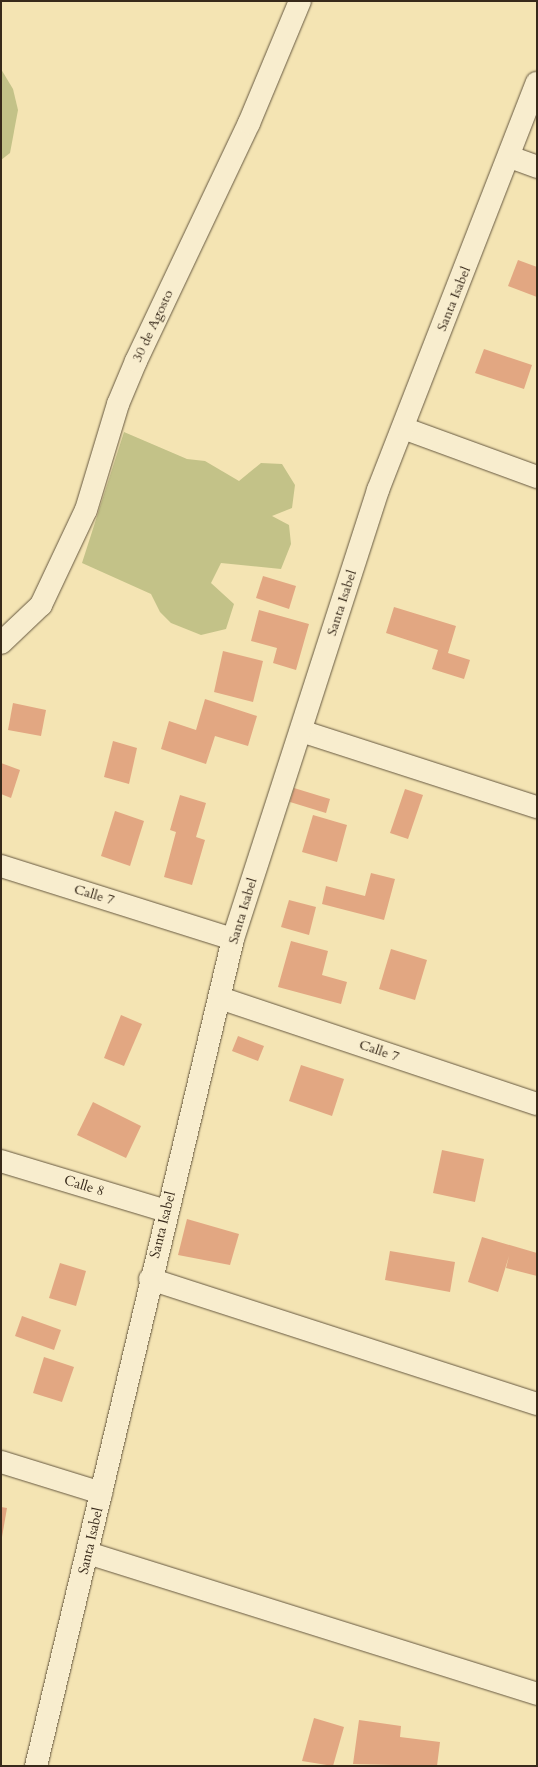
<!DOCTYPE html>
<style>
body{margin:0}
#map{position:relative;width:538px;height:1767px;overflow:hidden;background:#f4e4b3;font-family:Cardo,serif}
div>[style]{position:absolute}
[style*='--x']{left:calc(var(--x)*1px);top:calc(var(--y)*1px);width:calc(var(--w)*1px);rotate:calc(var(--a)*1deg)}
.green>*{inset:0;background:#c3c288}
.building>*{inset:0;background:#e2a782}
.roads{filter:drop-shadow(0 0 1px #665840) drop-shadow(0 0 1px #665840)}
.minor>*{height:22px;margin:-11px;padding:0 11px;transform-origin:11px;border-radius:11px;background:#f8edce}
span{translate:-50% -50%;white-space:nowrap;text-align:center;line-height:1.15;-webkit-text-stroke:3px #f8edce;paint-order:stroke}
.street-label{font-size:14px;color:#37291a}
.frame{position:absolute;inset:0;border:2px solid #37291a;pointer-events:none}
</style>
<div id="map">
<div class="green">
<div style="clip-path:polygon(1px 69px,13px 89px,18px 110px,10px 153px,1px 160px)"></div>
<div style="clip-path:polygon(124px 432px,187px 459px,205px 461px,239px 481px,261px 463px,282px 464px,295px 485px,292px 508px,272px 516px,289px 525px,291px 544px,281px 569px,221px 563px,211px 583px,234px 604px,226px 629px,201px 635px,171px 623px,160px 612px,151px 594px,82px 563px)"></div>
</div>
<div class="building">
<div style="clip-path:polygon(518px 260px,537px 267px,537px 297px,508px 286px)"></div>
<div style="clip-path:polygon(484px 349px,532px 365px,524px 389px,475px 373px)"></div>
<div style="clip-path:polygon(263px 576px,296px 586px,289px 609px,256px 598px)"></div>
<div style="clip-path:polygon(394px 607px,456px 626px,448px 653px,470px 660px,464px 679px,432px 669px,438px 650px,386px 633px)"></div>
<div style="clip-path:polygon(259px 610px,309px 624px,296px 670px,273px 663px,277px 648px,251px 641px)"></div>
<div style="clip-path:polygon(223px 651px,263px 661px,253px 702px,214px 692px)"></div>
<div style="clip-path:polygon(205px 699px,257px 716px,248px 746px,215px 736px,206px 764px,161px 749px,169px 721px,196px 730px)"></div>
<div style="clip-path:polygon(13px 703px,46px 710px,41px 736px,8px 730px)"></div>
<div style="clip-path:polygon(113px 741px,137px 748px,129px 784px,104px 777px)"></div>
<div style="clip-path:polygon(1px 763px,20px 770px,11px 798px,1px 794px)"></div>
<div style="clip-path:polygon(294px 788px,330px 799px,326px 813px,290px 802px)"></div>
<div style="clip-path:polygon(405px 789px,423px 795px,408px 839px,390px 833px)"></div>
<div style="clip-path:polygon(180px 795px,206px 803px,196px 837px,205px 840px,192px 885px,164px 877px,176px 832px,170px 830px)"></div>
<div style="clip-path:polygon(115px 811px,144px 821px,130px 866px,101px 856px)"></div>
<div style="clip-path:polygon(313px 815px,347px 825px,337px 862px,302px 852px)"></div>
<div style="clip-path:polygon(371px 873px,395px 879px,384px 920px,322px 904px,326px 886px,365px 896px)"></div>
<div style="clip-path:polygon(289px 900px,316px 907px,309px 935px,281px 927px)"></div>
<div style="clip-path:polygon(291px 941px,328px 951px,322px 975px,347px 982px,341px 1004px,278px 987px)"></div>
<div style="clip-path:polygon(391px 949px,427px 960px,415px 1000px,379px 989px)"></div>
<div style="clip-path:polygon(121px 1015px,142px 1024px,124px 1066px,104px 1058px)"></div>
<div style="clip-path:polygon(238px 1036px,264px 1046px,258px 1061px,232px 1051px)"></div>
<div style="clip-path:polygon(301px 1065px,344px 1079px,332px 1116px,289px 1101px)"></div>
<div style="clip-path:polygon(93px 1102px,141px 1126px,126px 1158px,77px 1135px)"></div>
<div style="clip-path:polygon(442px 1150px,484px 1159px,475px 1202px,433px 1193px)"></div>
<div style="clip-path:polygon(187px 1219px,239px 1234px,230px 1265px,178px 1255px)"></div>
<div style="clip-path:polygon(482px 1237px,537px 1253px,537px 1276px,506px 1268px,509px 1256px,498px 1292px,468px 1282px)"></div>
<div style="clip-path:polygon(390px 1251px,455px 1262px,450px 1292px,385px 1280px)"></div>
<div style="clip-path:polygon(60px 1263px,86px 1271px,76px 1306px,49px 1298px)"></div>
<div style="clip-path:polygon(22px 1316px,61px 1330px,54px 1350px,15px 1336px)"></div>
<div style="clip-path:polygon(44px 1357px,74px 1367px,62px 1402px,33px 1393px)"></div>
<div style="clip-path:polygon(1px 1507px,7px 1508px,2px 1537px,1px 1536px)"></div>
<div style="clip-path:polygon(314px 1718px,344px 1727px,333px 1766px,302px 1761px)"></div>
<div style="clip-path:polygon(359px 1720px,401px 1726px,400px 1737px,440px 1742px,437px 1766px,353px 1764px)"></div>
</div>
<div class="roads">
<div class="minor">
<div style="--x:510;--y:157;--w:29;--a:20"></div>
<div style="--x:403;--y:428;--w:143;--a:20.1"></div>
<div style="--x:1;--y:643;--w:55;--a:-43.5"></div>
<div style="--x:41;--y:605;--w:105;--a:-64.7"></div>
<div style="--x:86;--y:510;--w:111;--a:-73.2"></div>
<div style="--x:118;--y:404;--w:47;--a:-67.3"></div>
<div style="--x:136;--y:361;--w:263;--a:-64.6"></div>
<div style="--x:249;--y:123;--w:132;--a:-67.3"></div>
<div style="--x:301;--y:731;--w:248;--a:17.9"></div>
<div style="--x:1;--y:866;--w:243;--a:17.5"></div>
<div style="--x:220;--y:998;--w:334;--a:18.5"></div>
<div style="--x:1;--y:1161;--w:173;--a:16.8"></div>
<div style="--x:150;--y:1279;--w:407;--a:17.9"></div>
<div style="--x:1;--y:1462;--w:105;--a:17.2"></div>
<div style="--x:88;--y:1553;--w:471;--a:17.4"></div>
<div style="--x:36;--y:1766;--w:850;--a:-76.6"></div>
<div style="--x:233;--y:939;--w:472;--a:-72.1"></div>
<div style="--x:378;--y:490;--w:437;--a:-68.7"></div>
</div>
</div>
<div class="street-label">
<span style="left:454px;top:299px;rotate:-68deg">Santa Isabel</span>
<span style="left:153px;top:326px;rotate:-65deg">30 de Agosto</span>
<span style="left:342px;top:603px;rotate:-72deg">Santa Isabel</span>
<span style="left:94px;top:895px;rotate:17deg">Calle 7</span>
<span style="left:243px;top:911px;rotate:-73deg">Santa Isabel</span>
<span style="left:379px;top:1051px;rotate:19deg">Calle 7</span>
<span style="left:84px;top:1186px;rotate:17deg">Calle 8</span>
<span style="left:163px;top:1225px;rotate:-76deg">Santa Isabel</span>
<span style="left:91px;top:1541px;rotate:-77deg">Santa Isabel</span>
</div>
<div class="frame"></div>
</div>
